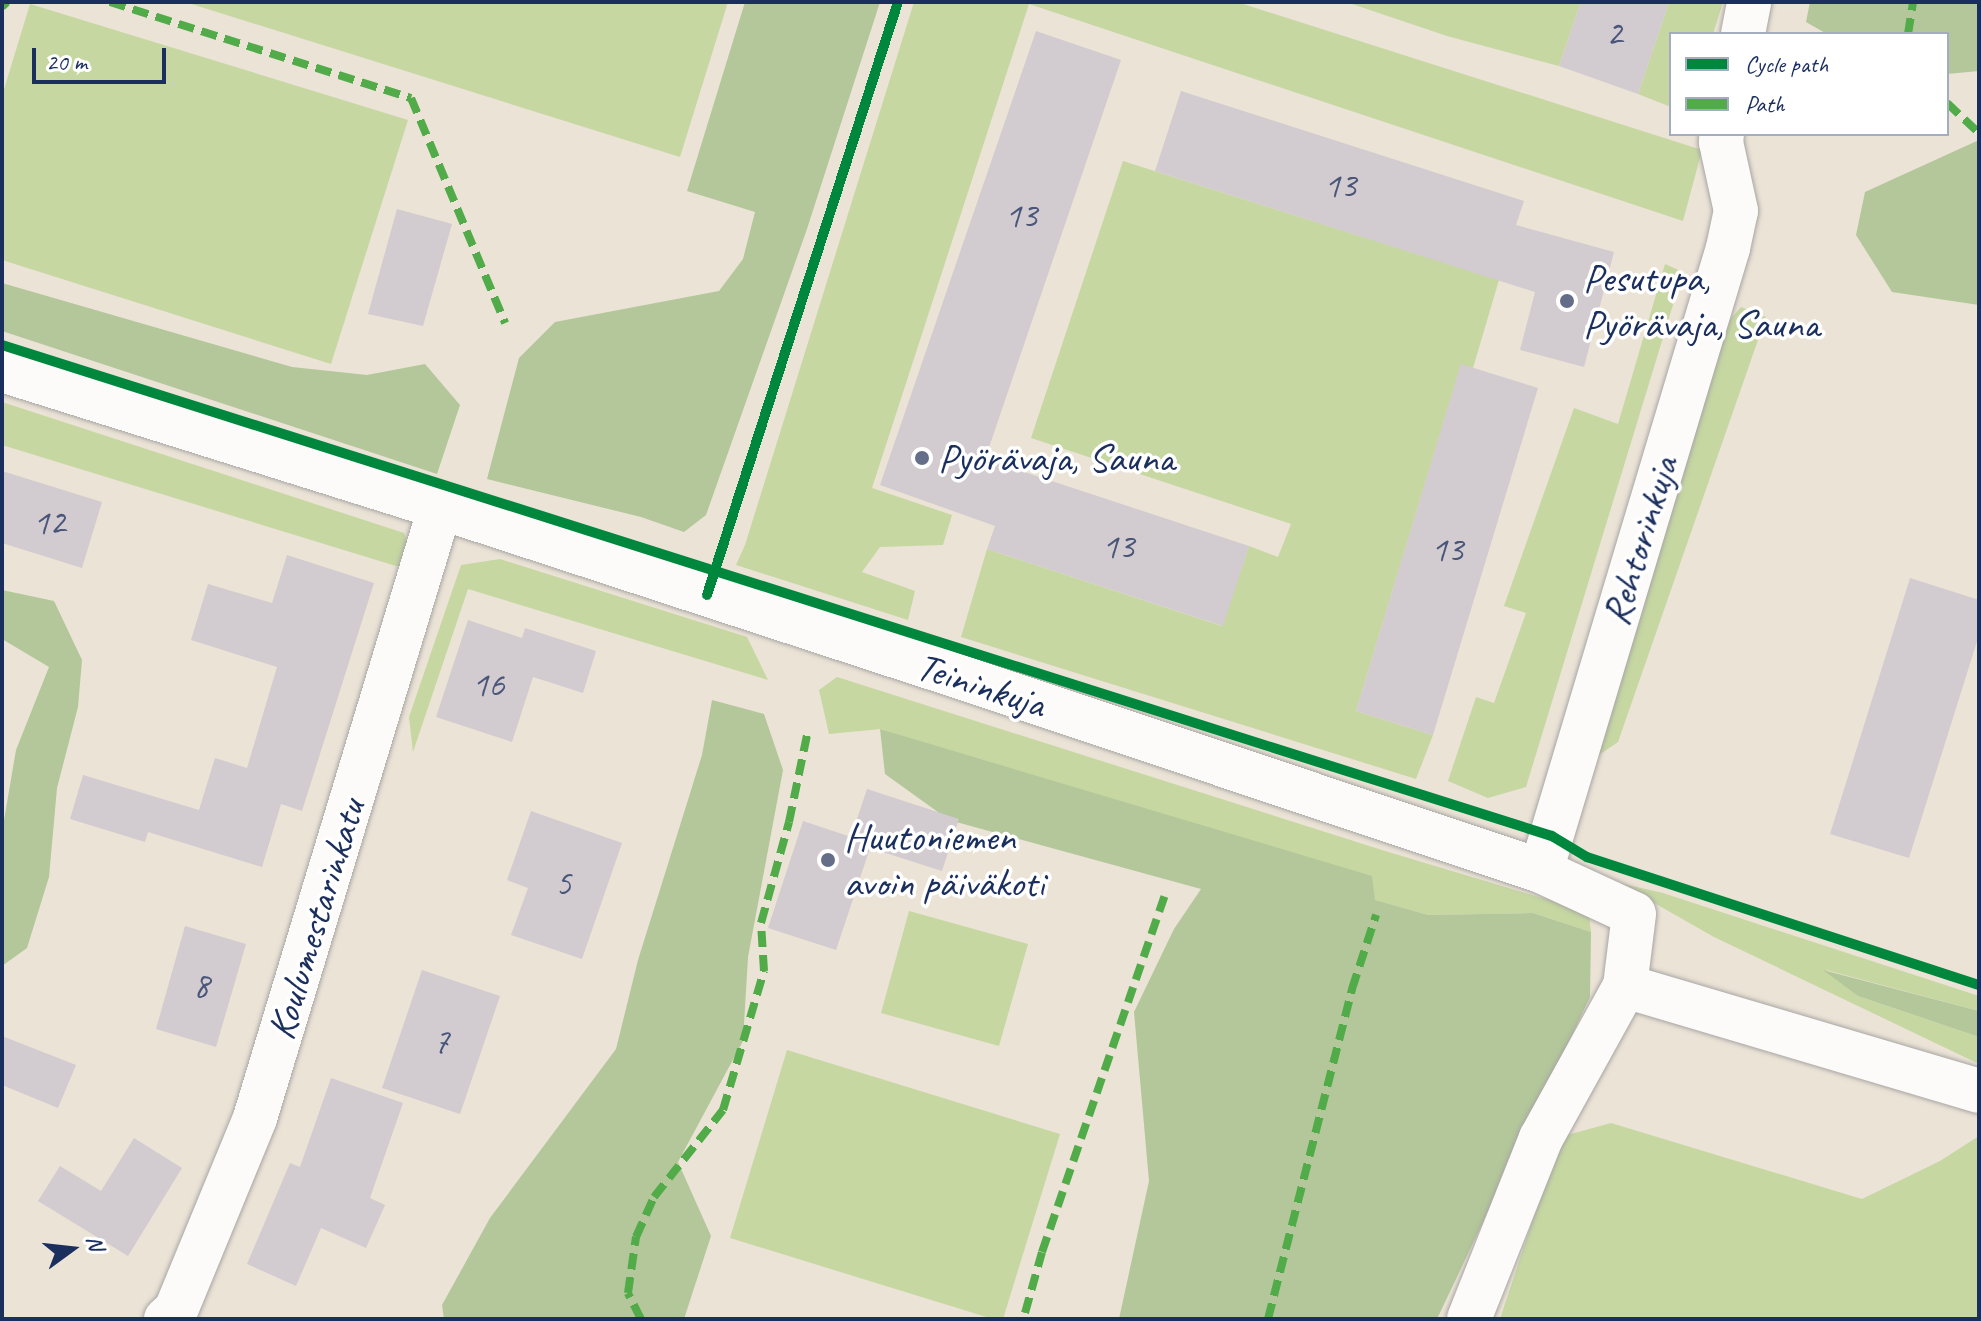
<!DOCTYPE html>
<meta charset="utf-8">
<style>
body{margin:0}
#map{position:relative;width:1981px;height:1321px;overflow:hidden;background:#ebe3d6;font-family:Caveat,sans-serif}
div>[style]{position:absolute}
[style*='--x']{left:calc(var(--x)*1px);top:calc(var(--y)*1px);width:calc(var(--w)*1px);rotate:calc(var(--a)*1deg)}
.green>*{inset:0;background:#c6d7a2}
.forest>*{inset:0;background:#b3c79a}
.building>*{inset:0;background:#d2cbd0}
.roads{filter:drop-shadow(0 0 2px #a8a6a4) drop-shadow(0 0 2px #a8a6a4)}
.minor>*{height:44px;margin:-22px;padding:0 22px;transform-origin:22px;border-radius:22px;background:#fcfbf9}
.quiet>*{height:8px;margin-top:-4px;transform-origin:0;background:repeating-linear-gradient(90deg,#52ab49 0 16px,transparent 0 24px)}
.cycleway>*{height:10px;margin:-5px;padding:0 5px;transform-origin:5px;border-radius:5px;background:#00873e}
.dots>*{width:22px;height:22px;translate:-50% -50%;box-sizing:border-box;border:4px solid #fff;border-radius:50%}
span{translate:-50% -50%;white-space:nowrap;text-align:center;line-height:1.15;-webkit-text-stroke:7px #fff;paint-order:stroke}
.number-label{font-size:36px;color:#49567a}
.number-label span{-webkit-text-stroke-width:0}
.poi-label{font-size:40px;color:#1b2f5e}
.left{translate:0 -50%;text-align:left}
.street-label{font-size:40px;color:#1b2f5e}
.frame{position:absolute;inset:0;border:4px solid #1b2f5e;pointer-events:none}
.legend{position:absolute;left:1669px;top:32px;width:280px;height:104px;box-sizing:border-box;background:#fff;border:2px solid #a4acbf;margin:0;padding:10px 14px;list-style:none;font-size:24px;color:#1b2f5e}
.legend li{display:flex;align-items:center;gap:16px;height:40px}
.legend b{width:40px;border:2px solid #a4acbf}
.north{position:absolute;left:32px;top:1209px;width:80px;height:80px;-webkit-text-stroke:6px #fff;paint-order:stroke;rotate:75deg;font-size:22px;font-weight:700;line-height:32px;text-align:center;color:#1b2f5e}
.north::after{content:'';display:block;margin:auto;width:28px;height:36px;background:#1b2f5e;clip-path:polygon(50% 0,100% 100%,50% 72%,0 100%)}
.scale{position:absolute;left:32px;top:48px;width:134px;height:36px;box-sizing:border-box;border:4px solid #1b2f5e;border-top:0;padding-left:10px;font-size:24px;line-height:28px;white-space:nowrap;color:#1b2f5e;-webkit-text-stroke:6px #fff;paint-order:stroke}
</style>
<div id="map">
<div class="green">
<div style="clip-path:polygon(185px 2px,728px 2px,680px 157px)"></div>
<div style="clip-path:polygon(914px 2px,1237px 2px,1702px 150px,1683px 221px,1029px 4px,872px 488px,952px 515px,943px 545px,880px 547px,862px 572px,915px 591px,908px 620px,736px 565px,745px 545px)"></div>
<div style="clip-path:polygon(1346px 2px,1581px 2px,1559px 66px,1447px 36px)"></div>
<div style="clip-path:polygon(1669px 2px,1723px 2px,1713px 34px,1671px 34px,1671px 107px,1638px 94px)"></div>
<div style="clip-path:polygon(30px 4px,408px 120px,331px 364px,2px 260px,2px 96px)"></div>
<div style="clip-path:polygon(1123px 161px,1499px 280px,1473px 368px,1461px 365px,1356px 711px,1433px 735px,1416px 779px,961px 637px,987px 549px,1222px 626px,1249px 546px,1278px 557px,1291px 524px,1031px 438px)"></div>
<div style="clip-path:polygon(1665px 264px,1683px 272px,1526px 787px,1488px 798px,1448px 781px,1476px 697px,1494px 703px,1526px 613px,1504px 606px,1574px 408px,1618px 424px)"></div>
<div style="clip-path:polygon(1741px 307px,1766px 317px,1618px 742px,1596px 757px,1719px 332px)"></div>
<div style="clip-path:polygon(2px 402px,404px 533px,413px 555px,408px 566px,396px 566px,2px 445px)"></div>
<div style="clip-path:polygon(500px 559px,747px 637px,768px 680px,468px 589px,413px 752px,409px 717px,461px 565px)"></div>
<div style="clip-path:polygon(837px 677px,1382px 850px,1542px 898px,1588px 906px,1591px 932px,1533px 913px,1428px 915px,1374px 900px,881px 729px,829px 734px,819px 690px)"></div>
<div style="clip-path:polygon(1619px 883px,1663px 893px,1979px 996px,1979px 1011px,1826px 970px,1858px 996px,1979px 1037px,1979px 1083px,1977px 1063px,1714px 937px)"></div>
<div style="clip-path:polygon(909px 911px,1028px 944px,999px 1046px,881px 1013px)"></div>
<div style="clip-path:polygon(787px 1050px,1060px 1134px,1003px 1319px,993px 1319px,730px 1238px)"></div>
<div style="clip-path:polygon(1611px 1123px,1862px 1199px,1940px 1161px,1979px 1136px,1979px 1319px,1500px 1319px,1560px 1137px)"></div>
</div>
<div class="forest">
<div style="clip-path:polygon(745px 2px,880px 2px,807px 229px,706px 515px,684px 532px,641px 517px,487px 479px,519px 358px,555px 322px,719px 291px,743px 259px,755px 212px,687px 191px)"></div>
<div style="clip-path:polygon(1810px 2px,1979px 2px,1979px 71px,1947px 74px,1947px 34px,1827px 34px,1806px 22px)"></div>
<div style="clip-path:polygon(1979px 140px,1979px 305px,1892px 292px,1856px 235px,1865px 192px)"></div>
<div style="clip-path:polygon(2px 283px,292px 367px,367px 375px,425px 364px,460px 405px,437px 474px,2px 331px)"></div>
<div style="clip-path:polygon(2px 590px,54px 601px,82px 660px,78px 707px,57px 788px,49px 877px,27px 948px,2px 966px,2px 832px,16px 750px,49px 667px,2px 639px)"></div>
<div style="clip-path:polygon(712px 700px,764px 714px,783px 770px,748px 957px,743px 1041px,678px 1162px,711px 1236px,684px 1319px,444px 1319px,442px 1305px,490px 1218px,616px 1049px,638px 960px,702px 755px)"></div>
<div style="clip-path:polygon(880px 729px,1372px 876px,1375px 900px,1428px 915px,1533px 913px,1591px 932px,1590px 997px,1437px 1319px,1119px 1319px,1149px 1181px,1134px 1012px,1174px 929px,1201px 889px,949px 820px,885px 774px)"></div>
<div style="clip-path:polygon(1823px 970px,1979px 1011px,1979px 1037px,1858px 996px)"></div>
</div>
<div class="building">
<div style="clip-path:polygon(1581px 2px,1669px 2px,1638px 94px,1559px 66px)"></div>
<div style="clip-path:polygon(1036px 31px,1121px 60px,985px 459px,1249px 546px,1223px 626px,987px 549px,995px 526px,880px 485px)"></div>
<div style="clip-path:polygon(1181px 91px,1524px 201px,1516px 225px,1614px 252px,1584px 367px,1520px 350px,1535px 292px,1155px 171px)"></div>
<div style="clip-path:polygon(397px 209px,452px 224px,423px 326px,368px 314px)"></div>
<div style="clip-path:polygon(1461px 364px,1538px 388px,1433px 735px,1356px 711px)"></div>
<div style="clip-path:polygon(2px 471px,102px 502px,82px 568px,2px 543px)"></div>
<div style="clip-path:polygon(287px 555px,374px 583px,302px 811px,281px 804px,262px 867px,148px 832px,145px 842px,70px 819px,83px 775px,199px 810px,215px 758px,247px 768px,277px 667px,191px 640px,208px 584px,272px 603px)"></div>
<div style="clip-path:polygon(1910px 578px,1979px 600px,1979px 635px,1909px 858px,1830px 834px)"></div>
<div style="clip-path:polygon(468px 620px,522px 638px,525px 628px,596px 651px,583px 693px,533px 677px,512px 742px,436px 717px)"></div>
<div style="clip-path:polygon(867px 789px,959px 819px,942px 871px,870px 848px,836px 950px,768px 928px,803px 821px,851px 837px)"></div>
<div style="clip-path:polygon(531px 811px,622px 843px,582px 959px,511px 935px,528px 888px,507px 880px)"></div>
<div style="clip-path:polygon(185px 926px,246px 944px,216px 1047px,156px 1029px)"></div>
<div style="clip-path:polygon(422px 970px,500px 996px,460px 1114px,382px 1088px)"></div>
<div style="clip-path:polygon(2px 1036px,76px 1065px,58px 1108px,2px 1085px)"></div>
<div style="clip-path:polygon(331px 1078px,403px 1103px,370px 1198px,385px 1205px,366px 1248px,321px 1228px,296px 1286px,247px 1264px,290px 1163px,300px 1167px)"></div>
<div style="clip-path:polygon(134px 1138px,182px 1168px,128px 1256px,38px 1201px,60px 1166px,101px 1191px)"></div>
</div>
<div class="roads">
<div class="minor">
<div style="--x:1743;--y:34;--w:33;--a:-79"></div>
<div style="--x:2;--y:370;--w:475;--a:17.4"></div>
<div style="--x:455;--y:512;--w:500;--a:18.1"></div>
<div style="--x:930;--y:667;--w:644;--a:18.46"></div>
<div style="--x:1541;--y:871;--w:102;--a:24.8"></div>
<div style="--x:1634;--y:914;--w:73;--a:97.1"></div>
<div style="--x:1625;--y:986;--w:174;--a:118.9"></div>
<div style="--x:1541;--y:1138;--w:195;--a:111.7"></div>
<div style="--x:1541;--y:871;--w:650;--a:-73.29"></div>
<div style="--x:1728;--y:248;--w:38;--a:-78"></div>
<div style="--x:1736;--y:211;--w:71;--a:-102.3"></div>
<div style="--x:1721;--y:142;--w:8;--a:-83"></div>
<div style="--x:1625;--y:986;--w:369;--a:16.5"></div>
<div style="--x:166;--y:1319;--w:13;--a:-42"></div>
<div style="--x:176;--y:1310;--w:208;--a:-67.6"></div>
<div style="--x:255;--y:1118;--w:637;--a:-73.13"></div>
</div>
</div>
<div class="quiet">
<div style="--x:110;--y:2;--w:316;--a:17.7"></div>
<div style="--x:411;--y:98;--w:244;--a:67.3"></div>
<div style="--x:2;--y:7;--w:7;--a:-45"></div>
<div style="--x:1908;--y:34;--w:32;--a:-81"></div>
<div style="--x:1947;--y:103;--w:44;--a:43.2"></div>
<div style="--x:1025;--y:1313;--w:63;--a:-74.4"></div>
<div style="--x:1042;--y:1252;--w:381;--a:-71"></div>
<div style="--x:641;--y:1319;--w:29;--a:-117"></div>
<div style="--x:628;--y:1293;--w:57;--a:-81.9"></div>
<div style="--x:636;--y:1237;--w:44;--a:-65.8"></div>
<div style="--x:654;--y:1197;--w:111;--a:-51.6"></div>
<div style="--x:723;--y:1110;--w:145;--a:-73.6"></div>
<div style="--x:764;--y:971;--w:48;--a:-93.6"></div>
<div style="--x:761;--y:923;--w:105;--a:-74.5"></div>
<div style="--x:789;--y:822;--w:89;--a:-78.3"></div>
<div style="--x:1268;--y:1319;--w:341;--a:-75.7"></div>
<div style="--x:1352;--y:989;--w:78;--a:-72"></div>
</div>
<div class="cycleway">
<div style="--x:2;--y:345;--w:1626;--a:17.58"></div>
<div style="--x:1552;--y:836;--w:41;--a:31"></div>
<div style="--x:1587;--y:857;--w:412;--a:18.1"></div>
<div style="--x:707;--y:595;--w:623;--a:-72.15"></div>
</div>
<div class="dots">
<div style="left:1567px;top:301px;background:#646e88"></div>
<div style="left:922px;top:458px;background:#646e88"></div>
<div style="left:828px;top:860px;background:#646e88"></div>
</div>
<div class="number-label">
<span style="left:1614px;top:34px">2</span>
<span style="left:1340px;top:186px">13</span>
<span style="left:1021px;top:216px">13</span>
<span style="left:49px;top:523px">12</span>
<span style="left:1118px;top:547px">13</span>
<span style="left:1447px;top:550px">13</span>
<span style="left:488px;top:685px">16</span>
<span style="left:563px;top:884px">5</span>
<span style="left:201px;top:986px">8</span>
<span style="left:441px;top:1042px">7</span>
</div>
<div class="poi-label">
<span class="left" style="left:1583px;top:301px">Pesutupa,<br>Pyörävaja, Sauna</span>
<span class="left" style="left:938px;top:458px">Pyörävaja, Sauna</span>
<span class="left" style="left:844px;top:860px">Huutoniemen<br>avoin päiväkoti</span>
</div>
<div class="street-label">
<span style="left:1640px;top:541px;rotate:-73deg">Rehtorinkuja</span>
<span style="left:981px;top:685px;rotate:18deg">Teininkuja</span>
<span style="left:316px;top:919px;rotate:-73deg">Koulumestarinkatu</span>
</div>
<div class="frame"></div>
<ul class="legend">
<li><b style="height:10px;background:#00873e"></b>Cycle path</li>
<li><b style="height:10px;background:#52ab49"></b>Path</li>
</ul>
<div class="north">N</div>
<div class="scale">20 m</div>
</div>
